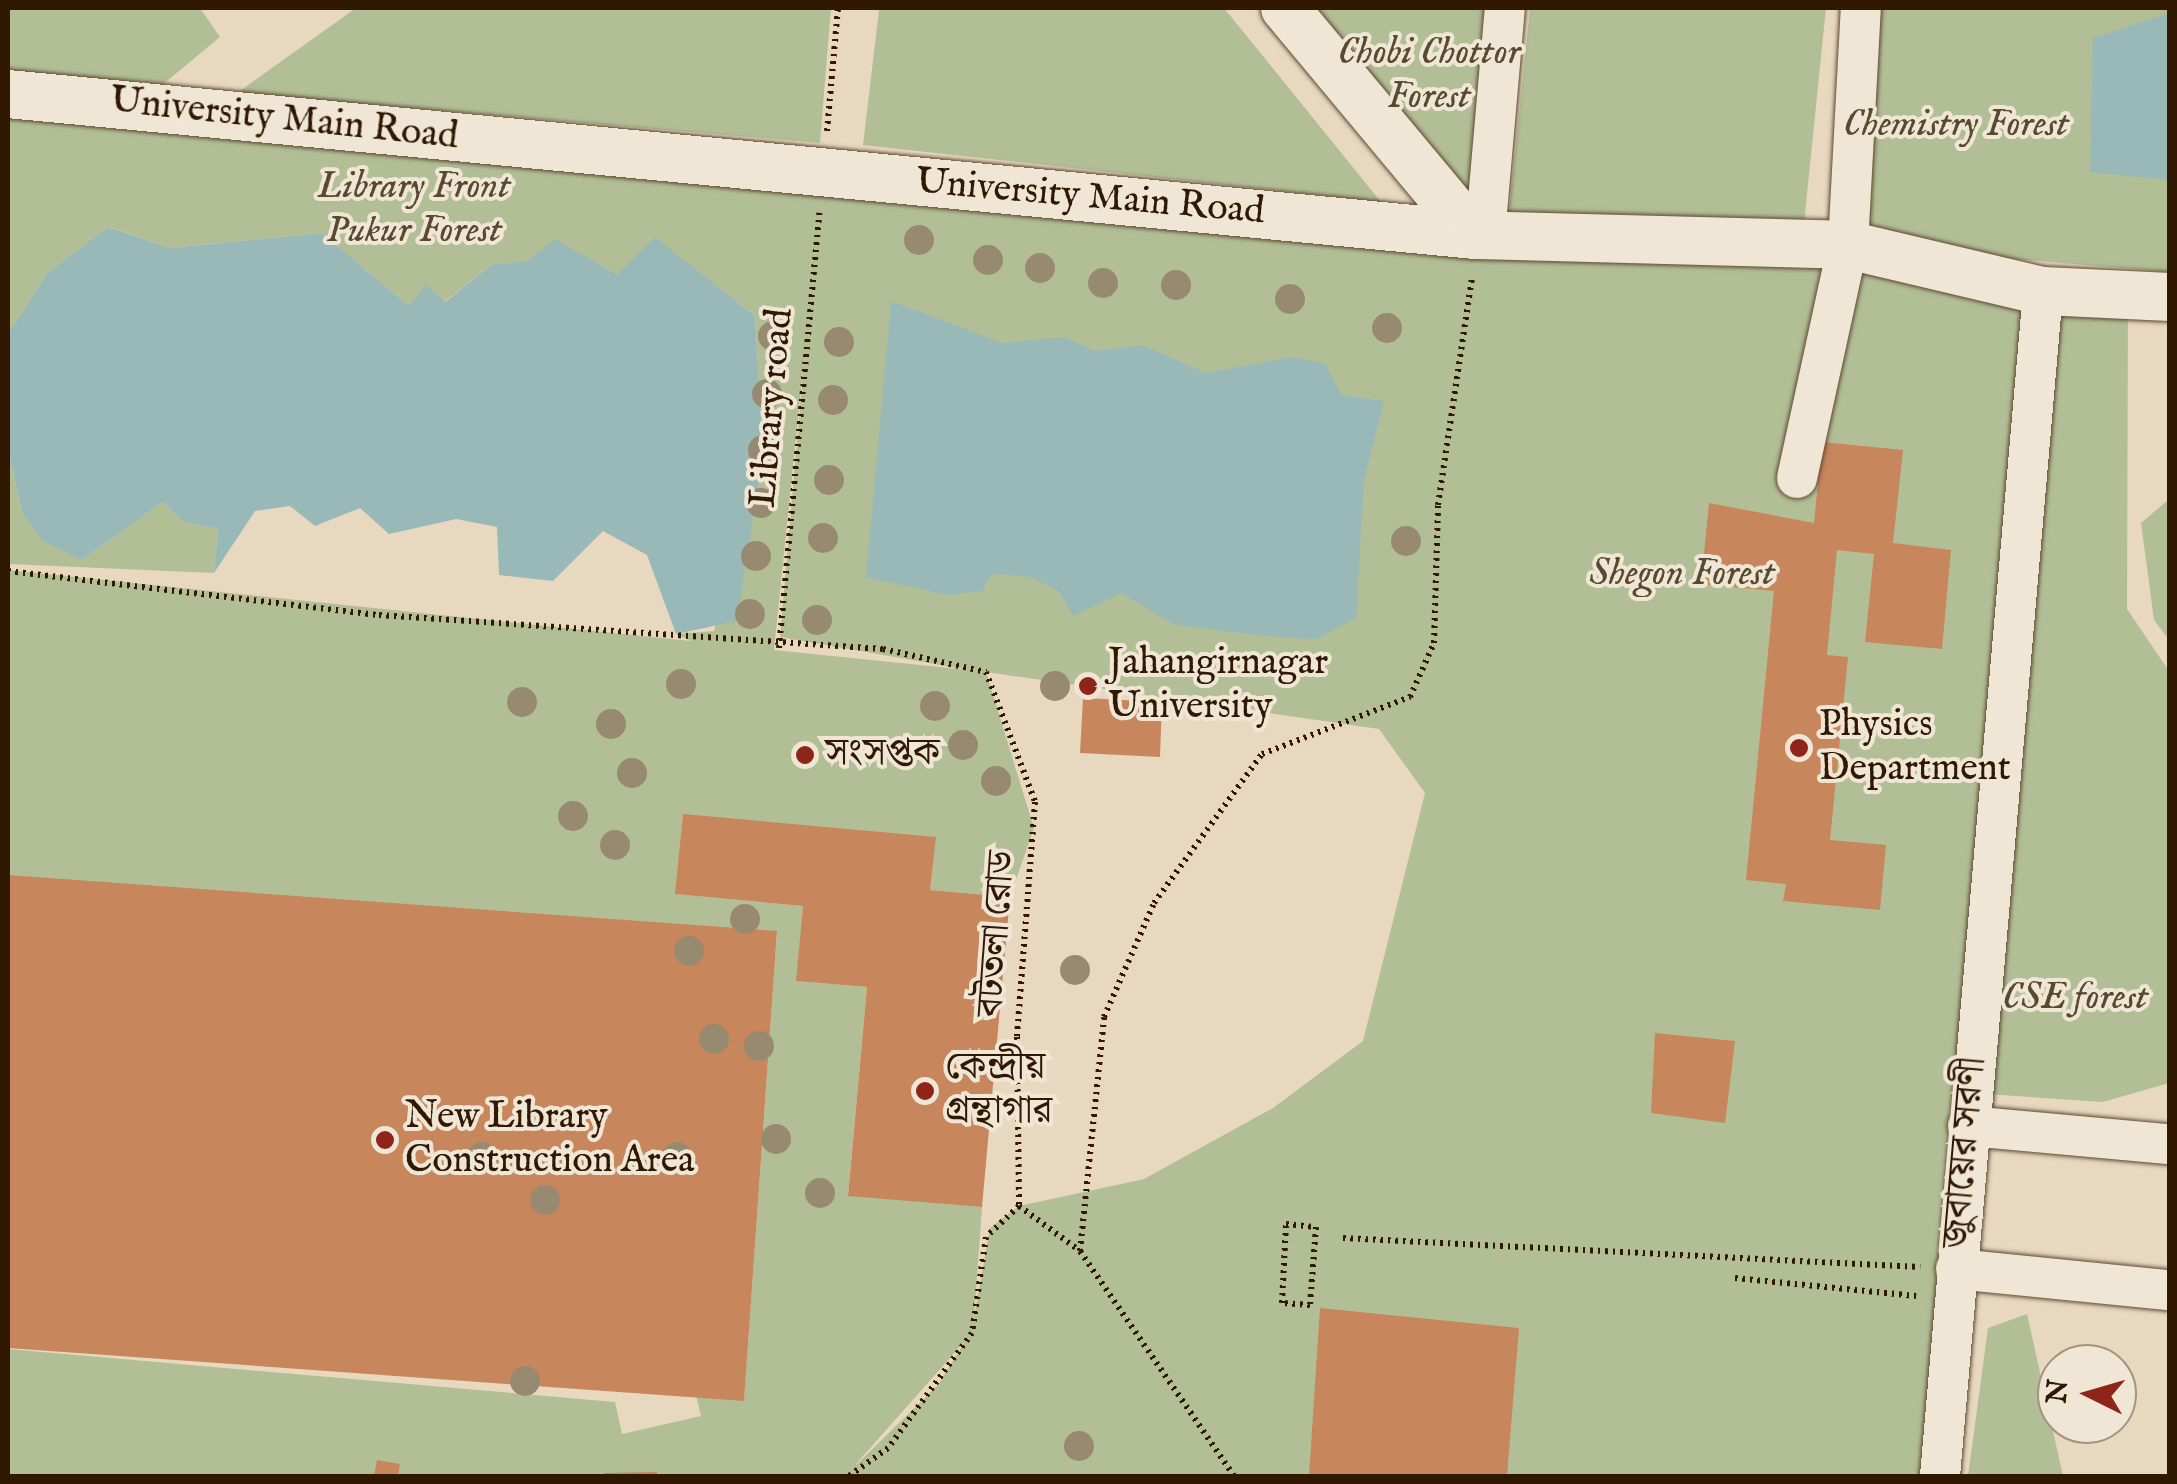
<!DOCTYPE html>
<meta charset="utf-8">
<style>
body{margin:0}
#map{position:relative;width:2177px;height:1484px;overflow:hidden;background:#e8d8c0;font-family:"IM FELL English","Noto Serif Bengali",serif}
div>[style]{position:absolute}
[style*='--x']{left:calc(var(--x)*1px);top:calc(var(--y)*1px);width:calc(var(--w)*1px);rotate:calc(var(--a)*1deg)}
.green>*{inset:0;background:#b2bf96}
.water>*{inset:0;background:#98b9b8}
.building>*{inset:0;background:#c7865b}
.path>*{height:6px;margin-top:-3px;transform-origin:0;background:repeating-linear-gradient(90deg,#301802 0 2.5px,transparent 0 7.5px)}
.roads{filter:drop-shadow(0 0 2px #5e4832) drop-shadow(0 0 2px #5e4832)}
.minor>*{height:40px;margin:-20px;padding:0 20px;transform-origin:20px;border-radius:20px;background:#f0e6d6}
.tertiary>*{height:48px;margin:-24px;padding:0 24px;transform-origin:24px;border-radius:24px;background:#f0e6d6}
.trees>*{width:30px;height:30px;margin:-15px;border-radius:50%;background:#988a70}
.dots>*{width:28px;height:28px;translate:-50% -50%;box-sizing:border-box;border:5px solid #f0e6d6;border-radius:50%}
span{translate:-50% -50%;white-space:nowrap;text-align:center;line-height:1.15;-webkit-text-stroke:8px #f0e6d6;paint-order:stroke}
.park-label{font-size:38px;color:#574a2e;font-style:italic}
.street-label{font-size:38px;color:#301802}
.poi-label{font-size:38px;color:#301802}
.left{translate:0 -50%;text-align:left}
.frame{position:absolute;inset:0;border:10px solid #301802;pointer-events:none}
.north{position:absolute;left:2037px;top:1344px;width:100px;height:100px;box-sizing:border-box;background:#f0e6d6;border:2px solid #a39481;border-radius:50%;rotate:275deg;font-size:28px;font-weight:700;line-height:40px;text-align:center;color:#301802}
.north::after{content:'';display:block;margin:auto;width:35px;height:45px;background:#8f2418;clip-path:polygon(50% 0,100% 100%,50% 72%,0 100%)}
</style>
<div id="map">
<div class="green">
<div style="clip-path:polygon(8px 8px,200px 8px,220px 37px,150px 95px,8px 82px)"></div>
<div style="clip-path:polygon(356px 8px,831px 8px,820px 143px,237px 93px)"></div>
<div style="clip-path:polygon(1224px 8px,1381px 202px,863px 145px,879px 10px)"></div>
<div style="clip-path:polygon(evenodd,1285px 8px,1505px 8px,1474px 234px,1508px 224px,1530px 8px,1826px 8px,1802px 243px,1847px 245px,1867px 8px,2169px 8px,2169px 272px,1858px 246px,2128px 295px,2127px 609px,2169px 671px,2169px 1083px,2103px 1102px,1971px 1093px,1940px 1476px,8px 1476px,8px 1349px,615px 1402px,622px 1434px,701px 1416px,696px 1395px,744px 1400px,777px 932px,8px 876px,8px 570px,691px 641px,676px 634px,714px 631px,763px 450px,755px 316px,739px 303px,616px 275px,491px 265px,444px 302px,409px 306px,322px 233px,169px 248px,110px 227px,47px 273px,8px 334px,8px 99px,1472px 234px,1285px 8px,805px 350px,780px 637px,969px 670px,774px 650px,805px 350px,1285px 8px,986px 672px,1379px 729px,1425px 793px,1363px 1041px,1273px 1108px,1144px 1179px,1019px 1206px,990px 1228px,974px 1318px,982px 1207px,848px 1195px,867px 987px,797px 981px,803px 906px,676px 894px,683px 815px,935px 838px,930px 890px,1010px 897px,1034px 828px,986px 672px,1285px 8px,965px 1341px,938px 1385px,856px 1465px,856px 1464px,965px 1341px)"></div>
<div style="clip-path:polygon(8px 449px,22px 512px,82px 560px,163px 502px,184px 522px,218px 529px,214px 573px,8px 564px)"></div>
<div style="clip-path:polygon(2169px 499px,2169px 640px,2154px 620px,2141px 523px)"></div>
<div style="clip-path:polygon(2027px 1314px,2063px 1476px,1968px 1476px,1988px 1328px)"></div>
</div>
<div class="water">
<div style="clip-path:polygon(2169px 13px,2169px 180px,2090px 172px,2093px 38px)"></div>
<div style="clip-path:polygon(109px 227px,169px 248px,322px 233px,409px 306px,426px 285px,445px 302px,491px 265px,528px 261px,555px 239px,617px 275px,655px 237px,755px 316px,763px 450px,737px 621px,676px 634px,647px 555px,603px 531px,553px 581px,499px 575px,497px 527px,456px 519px,389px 534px,360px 508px,315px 526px,290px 506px,255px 511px,214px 573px,218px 529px,184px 522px,163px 502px,82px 560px,43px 541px,22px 512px,8px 449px,8px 334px,47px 273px)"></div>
<div style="clip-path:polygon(891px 301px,1002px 343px,1063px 337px,1096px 351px,1142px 345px,1206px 373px,1294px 357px,1325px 364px,1342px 395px,1384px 401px,1364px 480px,1356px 618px,1316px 639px,1266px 636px,1175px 625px,1121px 593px,1073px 616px,1059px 591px,1031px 577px,992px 574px,982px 591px,948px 595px,866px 577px)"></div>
</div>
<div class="building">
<div style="clip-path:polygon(1822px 442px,1903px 450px,1893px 543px,1951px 550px,1942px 649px,1865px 642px,1874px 554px,1837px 550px,1827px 655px,1848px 657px,1830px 840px,1886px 845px,1880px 910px,1783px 901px,1786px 884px,1746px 880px,1774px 591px,1701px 584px,1709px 503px,1814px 523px)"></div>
<div style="clip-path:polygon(1083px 698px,1162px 702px,1160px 757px,1080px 753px)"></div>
<div style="clip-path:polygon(683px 814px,936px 837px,930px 890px,1010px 897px,982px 1207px,848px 1196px,867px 987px,796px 981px,803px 906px,675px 894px)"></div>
<div style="clip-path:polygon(8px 875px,777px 931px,744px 1401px,8px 1348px)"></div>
<div style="clip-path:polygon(1655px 1033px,1735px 1041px,1725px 1123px,1651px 1113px)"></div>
<div style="clip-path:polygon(1320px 1308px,1519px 1328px,1507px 1476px,1309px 1476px)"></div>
<div style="clip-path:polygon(377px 1460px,400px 1464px,398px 1476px,374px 1476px)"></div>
<div style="clip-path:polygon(657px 1472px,657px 1476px,604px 1476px,604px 1473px)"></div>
</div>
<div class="path">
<div style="--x:827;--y:131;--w:123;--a:-84.9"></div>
<div style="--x:8;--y:571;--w:374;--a:6.8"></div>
<div style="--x:379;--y:615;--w:505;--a:3.86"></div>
<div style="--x:883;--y:649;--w:106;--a:12.6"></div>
<div style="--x:986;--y:672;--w:139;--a:69.3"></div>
<div style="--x:1035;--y:802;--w:236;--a:94.4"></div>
<div style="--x:1017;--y:1037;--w:169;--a:89.3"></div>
<div style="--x:1019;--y:1206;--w:45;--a:136.8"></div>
<div style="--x:986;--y:1237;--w:97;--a:98.3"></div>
<div style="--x:972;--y:1333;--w:142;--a:126.1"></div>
<div style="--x:888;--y:1448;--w:48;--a:144.3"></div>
<div style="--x:779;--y:648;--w:437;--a:-84.7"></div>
<div style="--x:1019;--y:1206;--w:76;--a:36.4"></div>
<div style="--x:1286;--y:1224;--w:30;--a:6"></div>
<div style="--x:1316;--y:1227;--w:78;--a:94.4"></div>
<div style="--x:1310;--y:1305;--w:28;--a:-176"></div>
<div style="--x:1282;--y:1303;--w:79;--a:-87.1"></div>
<div style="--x:1343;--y:1238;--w:578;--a:2.88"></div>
<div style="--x:1735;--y:1278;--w:182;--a:5.7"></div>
<div style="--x:1234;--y:1476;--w:273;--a:-124.4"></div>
<div style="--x:1080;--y:1251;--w:235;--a:-84.1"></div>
<div style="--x:1104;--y:1017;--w:124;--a:-66.3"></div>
<div style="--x:1154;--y:903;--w:184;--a:-54.1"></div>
<div style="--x:1262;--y:754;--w:159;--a:-21.1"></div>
<div style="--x:1410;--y:697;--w:59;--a:-66"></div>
<div style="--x:1434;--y:643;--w:138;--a:-88.3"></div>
<div style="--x:1438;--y:505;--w:231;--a:-81.5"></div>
</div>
<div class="roads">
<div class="minor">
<div style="--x:1485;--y:235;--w:228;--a:-85"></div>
<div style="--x:1797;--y:478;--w:239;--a:-77.7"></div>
<div style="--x:1848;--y:245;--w:237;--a:-86.9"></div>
<div style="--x:1968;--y:1126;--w:200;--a:5.2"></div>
<div style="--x:1956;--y:1269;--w:213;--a:5.7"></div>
<div style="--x:1940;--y:1476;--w:1189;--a:-85.03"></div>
</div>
<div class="tertiary">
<div style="--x:1285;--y:8;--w:295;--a:50.2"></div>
<div style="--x:8;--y:94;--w:1473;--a:5.49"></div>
<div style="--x:1474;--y:235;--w:374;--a:1.5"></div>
<div style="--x:1848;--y:245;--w:200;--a:13.3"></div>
<div style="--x:2043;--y:291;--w:127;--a:2.7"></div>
</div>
</div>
<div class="trees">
<div style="left:919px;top:240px"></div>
<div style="left:988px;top:260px"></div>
<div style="left:1040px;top:268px"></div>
<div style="left:1103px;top:283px"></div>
<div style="left:1176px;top:285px"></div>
<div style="left:1290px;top:299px"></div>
<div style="left:1387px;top:328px"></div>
<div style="left:773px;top:336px"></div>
<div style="left:839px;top:342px"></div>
<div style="left:767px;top:394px"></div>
<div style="left:833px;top:400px"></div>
<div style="left:763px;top:450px"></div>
<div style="left:829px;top:480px"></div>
<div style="left:761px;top:503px"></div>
<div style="left:823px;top:538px"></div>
<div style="left:1406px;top:541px"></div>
<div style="left:756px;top:556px"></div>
<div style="left:750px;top:614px"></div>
<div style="left:817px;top:620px"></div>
<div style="left:681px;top:684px"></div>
<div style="left:1055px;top:686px"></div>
<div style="left:522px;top:702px"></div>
<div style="left:935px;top:706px"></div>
<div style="left:611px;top:724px"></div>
<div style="left:963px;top:745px"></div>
<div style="left:632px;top:773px"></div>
<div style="left:996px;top:781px"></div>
<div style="left:573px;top:816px"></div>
<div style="left:615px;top:845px"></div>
<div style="left:745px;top:919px"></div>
<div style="left:689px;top:951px"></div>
<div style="left:1075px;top:970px"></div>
<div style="left:714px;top:1039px"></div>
<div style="left:759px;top:1046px"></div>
<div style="left:776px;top:1139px"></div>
<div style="left:482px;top:1157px"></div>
<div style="left:677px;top:1157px"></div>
<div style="left:820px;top:1193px"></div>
<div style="left:545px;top:1200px"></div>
<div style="left:525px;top:1381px"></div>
<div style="left:1079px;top:1446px"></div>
</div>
<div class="dots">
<div style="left:1088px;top:686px;background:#8f2418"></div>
<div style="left:1799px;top:748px;background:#8f2418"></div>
<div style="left:805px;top:755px;background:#8f2418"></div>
<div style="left:925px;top:1091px;background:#8f2418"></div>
<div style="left:385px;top:1140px;background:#8f2418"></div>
</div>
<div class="park-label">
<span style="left:1429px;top:76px">Chobi Chottor<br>Forest</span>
<span style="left:1956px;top:126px">Chemistry Forest</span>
<span style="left:414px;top:210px">Library Front<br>Pukur Forest</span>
<span style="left:1682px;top:575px">Shegon Forest</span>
<span style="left:2075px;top:999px">CSE forest</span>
</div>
<div class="street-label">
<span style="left:284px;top:120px;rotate:6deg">University Main Road</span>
<span style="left:1090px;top:198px;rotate:5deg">University Main Road</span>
<span style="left:773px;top:408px;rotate:-85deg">Library road</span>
<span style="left:998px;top:934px;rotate:-86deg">বটতলা রোড</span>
<span style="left:1966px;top:1153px;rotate:-85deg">জুবায়ের সরণী</span>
</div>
<div class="poi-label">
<span class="left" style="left:1108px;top:686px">Jahangirnagar<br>University</span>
<span class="left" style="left:1819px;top:748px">Physics<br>Department</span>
<span class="left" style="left:825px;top:755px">সংসপ্তক</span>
<span class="left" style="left:945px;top:1091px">কেন্দ্রীয়<br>গ্রন্থাগার</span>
<span class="left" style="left:405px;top:1140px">New Library<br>Construction Area</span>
</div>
<div class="frame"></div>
<div class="north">N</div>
</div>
